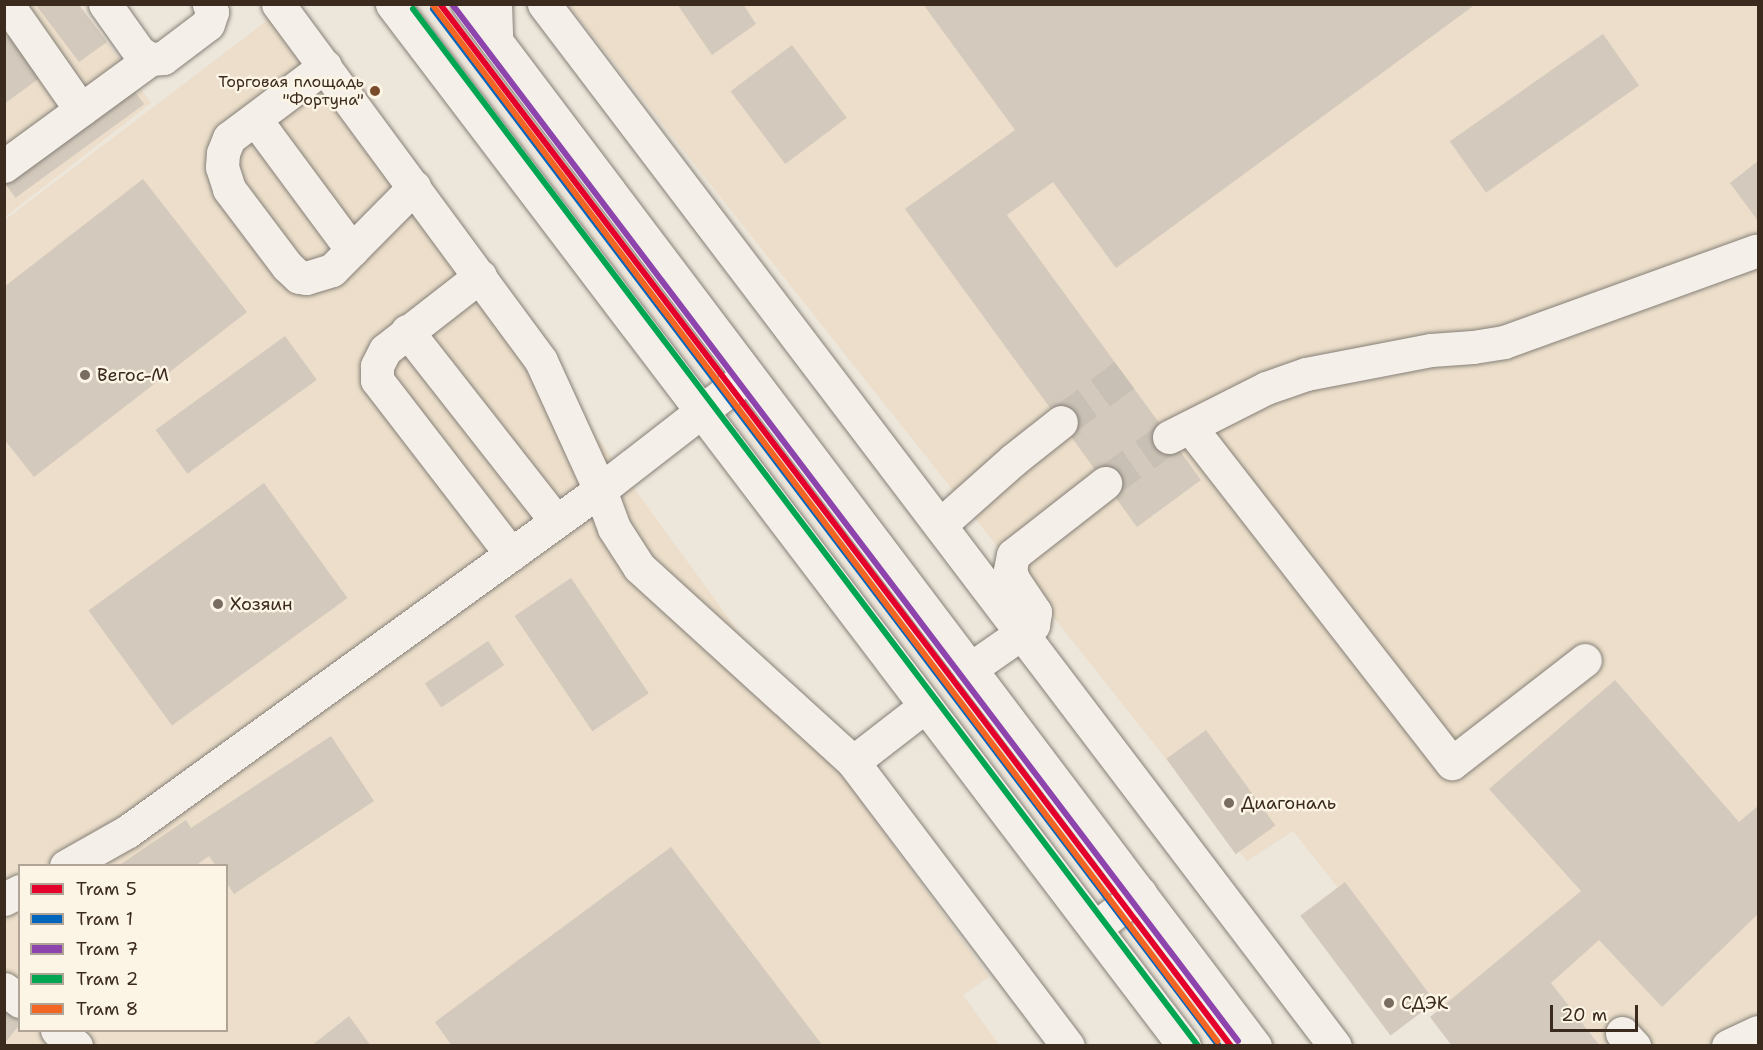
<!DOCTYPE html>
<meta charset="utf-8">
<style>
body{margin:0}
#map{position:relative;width:1763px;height:1050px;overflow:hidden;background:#ede6db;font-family:"Shantell Sans",sans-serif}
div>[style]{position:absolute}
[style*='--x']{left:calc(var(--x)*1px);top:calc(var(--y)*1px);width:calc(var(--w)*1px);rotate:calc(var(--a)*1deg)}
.built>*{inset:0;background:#ecdeca}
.building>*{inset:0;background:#d3c9bc;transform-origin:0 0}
.minor-tunnel>*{height:33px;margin-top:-16.5px;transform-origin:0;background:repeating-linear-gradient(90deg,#c9c0b5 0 33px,transparent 0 49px)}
.roads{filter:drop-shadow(0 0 2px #868078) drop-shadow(0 0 2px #868078)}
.minor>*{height:33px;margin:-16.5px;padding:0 16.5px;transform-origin:16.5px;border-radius:16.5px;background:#f4f0e9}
.major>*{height:33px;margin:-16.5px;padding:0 16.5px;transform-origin:16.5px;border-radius:16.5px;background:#f4f0e9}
.tram-1>*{height:6px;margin:-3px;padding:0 3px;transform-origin:3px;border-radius:3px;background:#e4002b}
.tram-2>*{height:6px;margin:-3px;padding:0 3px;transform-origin:3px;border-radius:3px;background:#0065bd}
.tram-3>*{height:6px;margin:-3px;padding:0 3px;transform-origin:3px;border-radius:3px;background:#8e44ad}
.tram-4>*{height:6px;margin:-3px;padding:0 3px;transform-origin:3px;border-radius:3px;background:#00a651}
.tram-5>*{height:6px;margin:-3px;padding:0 3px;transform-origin:3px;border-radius:3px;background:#f26522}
.dots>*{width:16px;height:16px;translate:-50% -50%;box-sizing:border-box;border:3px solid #fcf5e5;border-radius:50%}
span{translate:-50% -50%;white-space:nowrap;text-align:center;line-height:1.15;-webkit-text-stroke:5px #fcf5e5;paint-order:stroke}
.bus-label{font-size:16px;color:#3b2a1e}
.right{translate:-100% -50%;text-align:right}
.poi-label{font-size:18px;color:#3b2a1e}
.left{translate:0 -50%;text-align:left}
.frame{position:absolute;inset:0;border:6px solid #3b2a1e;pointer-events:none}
.legend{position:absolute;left:18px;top:864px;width:210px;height:168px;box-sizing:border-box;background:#fcf5e5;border:2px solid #afa495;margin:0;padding:8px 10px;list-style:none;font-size:18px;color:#3b2a1e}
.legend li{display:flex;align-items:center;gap:12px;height:30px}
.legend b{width:30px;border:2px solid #afa495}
.scale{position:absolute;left:1550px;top:1005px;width:88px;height:27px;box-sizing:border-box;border:3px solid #3b2a1e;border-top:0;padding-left:8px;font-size:18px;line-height:21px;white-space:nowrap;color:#3b2a1e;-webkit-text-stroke:4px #fcf5e5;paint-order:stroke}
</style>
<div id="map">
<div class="built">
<div style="clip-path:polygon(5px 5px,80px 5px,151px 103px,5px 217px)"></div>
<div style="clip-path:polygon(568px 5px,1758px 5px,1758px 1045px,1463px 1045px,1293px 831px,1247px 861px)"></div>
<div style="clip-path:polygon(evenodd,273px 16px,480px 276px,989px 977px,963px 995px,999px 1045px,5px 1046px,5px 220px,273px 16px,20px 866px,226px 866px,226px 1030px,20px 1030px,20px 866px)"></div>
</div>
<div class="building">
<div style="clip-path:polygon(677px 4px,743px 4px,756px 24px,712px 55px)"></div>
<div style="clip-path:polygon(923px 4px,1476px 4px,1116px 268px,1053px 182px,1007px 215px,1201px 480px,1137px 527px,905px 209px,1015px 130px)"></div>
<div style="clip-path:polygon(36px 5px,79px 5px,107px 42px,79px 62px)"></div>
<div style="left:1603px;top:34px;width:63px;height:187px;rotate:55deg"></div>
<div style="clip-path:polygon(9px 35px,41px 77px,4px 104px,4px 38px)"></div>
<div style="left:792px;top:45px;width:91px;height:77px;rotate:53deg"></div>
<div style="left:133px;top:89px;width:19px;height:159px;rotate:54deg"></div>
<div style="clip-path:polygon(1758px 161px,1758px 221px,1730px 183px)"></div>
<div style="clip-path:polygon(143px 179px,247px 312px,34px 477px,4px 439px,4px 287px)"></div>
<div style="left:285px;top:336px;width:54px;height:160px;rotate:54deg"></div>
<div style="left:264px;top:483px;width:142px;height:217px;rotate:54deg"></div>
<div style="left:571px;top:578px;width:139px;height:68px;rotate:56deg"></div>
<div style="left:488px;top:641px;width:29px;height:76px;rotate:56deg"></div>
<div style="clip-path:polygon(1615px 680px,1739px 822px,1758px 806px,1758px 914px,1662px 1007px,1599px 940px,1551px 983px,1600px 1046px,1452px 1046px,1430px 1017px,1581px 891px,1489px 789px)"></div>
<div style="left:1206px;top:730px;width:118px;height:49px;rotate:54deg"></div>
<div style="clip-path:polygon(331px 736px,374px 801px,234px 894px,226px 882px,226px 866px,216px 866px,209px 856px,195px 866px,118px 866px,186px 820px,191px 828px)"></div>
<div style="clip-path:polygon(671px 847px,823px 1046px,452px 1046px,435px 1022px)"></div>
<div style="left:1345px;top:882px;width:150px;height:56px;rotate:53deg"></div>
<div style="clip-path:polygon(4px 1004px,20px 1015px,20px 1024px,4px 1044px)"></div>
<div style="clip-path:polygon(349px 1016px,371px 1046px,311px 1046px)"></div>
</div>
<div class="minor-tunnel">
<div style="--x:1061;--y:422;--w:79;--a:-36.7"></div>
<div style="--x:1105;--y:483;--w:79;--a:-35.7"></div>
</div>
<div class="roads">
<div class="minor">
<div style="--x:7;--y:4;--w:129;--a:55.1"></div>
<div style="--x:105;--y:4;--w:59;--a:54.7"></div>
<div style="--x:139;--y:52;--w:13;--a:32"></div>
<div style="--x:150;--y:59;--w:13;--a:-4"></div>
<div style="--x:163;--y:58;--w:56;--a:-37.1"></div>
<div style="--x:208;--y:24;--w:13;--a:-72"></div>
<div style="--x:212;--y:12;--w:9;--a:-111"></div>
<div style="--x:278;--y:4;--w:443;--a:53.6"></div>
<div style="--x:541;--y:361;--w:142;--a:65.4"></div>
<div style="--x:600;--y:490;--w:40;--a:69.8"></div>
<div style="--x:614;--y:528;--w:46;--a:57.3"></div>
<div style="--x:639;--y:567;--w:290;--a:42.3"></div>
<div style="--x:853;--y:762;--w:90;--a:-37.8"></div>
<div style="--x:495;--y:4;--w:38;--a:88"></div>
<div style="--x:544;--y:4;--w:1308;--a:52.8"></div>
<div style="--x:325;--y:66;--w:120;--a:143.1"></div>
<div style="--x:229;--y:138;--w:16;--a:112"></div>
<div style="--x:223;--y:153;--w:14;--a:94"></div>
<div style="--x:222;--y:167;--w:23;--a:72"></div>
<div style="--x:229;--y:189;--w:96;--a:53"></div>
<div style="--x:287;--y:266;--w:16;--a:43"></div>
<div style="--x:299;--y:277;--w:7;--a:8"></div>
<div style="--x:306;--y:278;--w:27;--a:-17"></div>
<div style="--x:332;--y:270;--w:117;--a:-45.3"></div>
<div style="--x:255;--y:119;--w:163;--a:53.5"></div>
<div style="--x:4;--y:166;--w:181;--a:-36.2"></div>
<div style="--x:480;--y:276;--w:120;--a:142.1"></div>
<div style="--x:385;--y:350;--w:18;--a:117"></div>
<div style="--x:377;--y:366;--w:14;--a:90"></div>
<div style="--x:377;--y:380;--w:220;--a:52.4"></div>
<div style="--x:407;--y:331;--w:241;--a:51.9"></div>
<div style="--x:1190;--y:427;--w:426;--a:52.1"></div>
<div style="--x:1452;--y:763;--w:168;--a:-37.8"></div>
<div style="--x:1169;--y:437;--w:109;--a:-26.8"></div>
<div style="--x:1266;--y:388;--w:42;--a:-19.3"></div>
<div style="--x:1306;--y:374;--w:127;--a:-10.9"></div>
<div style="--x:1431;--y:350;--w:42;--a:-4.1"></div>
<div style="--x:1473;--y:347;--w:31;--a:-9"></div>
<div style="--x:1504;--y:342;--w:268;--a:-19.9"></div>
<div style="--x:940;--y:525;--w:98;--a:-41.7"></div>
<div style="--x:1013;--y:460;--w:61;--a:-38.4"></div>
<div style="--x:970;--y:669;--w:77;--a:-34.9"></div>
<div style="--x:1033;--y:625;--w:13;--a:-81"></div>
<div style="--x:1035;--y:612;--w:40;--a:-124"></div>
<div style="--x:1013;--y:579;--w:9;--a:-108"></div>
<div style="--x:1010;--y:570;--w:15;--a:-79"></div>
<div style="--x:1013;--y:555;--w:117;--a:-38"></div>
<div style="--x:853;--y:762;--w:356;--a:52.9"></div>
<div style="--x:66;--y:866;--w:71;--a:-29.4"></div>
<div style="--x:128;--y:831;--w:582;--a:-35.85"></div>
<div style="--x:600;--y:490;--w:187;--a:-37.8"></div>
<div style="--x:4;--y:899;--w:18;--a:-27"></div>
<div style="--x:1095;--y:928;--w:57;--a:-37.9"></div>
<div style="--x:4;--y:989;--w:20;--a:37"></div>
<div style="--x:57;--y:1030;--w:25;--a:40"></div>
<div style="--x:1622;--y:1033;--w:18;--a:47"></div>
<div style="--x:1728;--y:1046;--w:33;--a:-25"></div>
</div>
<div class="major">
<div style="--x:392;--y:4;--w:1309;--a:52.76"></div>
<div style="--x:468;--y:4;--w:1306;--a:52.94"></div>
</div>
</div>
<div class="tram-1">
<div style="--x:440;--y:4;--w:1308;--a:52.8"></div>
</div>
<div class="tram-2">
<div style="--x:433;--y:9;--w:1301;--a:52.84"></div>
</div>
<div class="tram-3">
<div style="--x:452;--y:4;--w:1301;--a:52.84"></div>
</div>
<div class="tram-4">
<div style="--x:413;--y:9;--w:1301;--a:52.87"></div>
</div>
<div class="tram-5">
<div style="--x:432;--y:4;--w:1301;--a:52.87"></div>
</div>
<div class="dots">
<div style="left:375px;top:91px;background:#7a4b2a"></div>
<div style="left:85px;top:375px;background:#796c60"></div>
<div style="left:218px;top:604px;background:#796c60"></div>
<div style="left:1229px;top:803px;background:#796c60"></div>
<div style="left:1389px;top:1003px;background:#796c60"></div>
</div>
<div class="bus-label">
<span class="right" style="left:364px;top:91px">Торговая площадь<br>"Фортуна"</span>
</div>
<div class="poi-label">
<span class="left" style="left:97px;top:375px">Вегос-М</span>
<span class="left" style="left:230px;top:604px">Хозяин</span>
<span class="left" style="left:1241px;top:803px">Диагональ</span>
<span class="left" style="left:1401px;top:1003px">СДЭК</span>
</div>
<div class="frame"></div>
<ul class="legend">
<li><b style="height:8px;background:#e4002b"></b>Tram 5</li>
<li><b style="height:8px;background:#0065bd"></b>Tram 1</li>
<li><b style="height:8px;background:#8e44ad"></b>Tram 7</li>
<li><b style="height:8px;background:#00a651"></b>Tram 2</li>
<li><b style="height:8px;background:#f26522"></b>Tram 8</li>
</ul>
<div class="scale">20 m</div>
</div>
